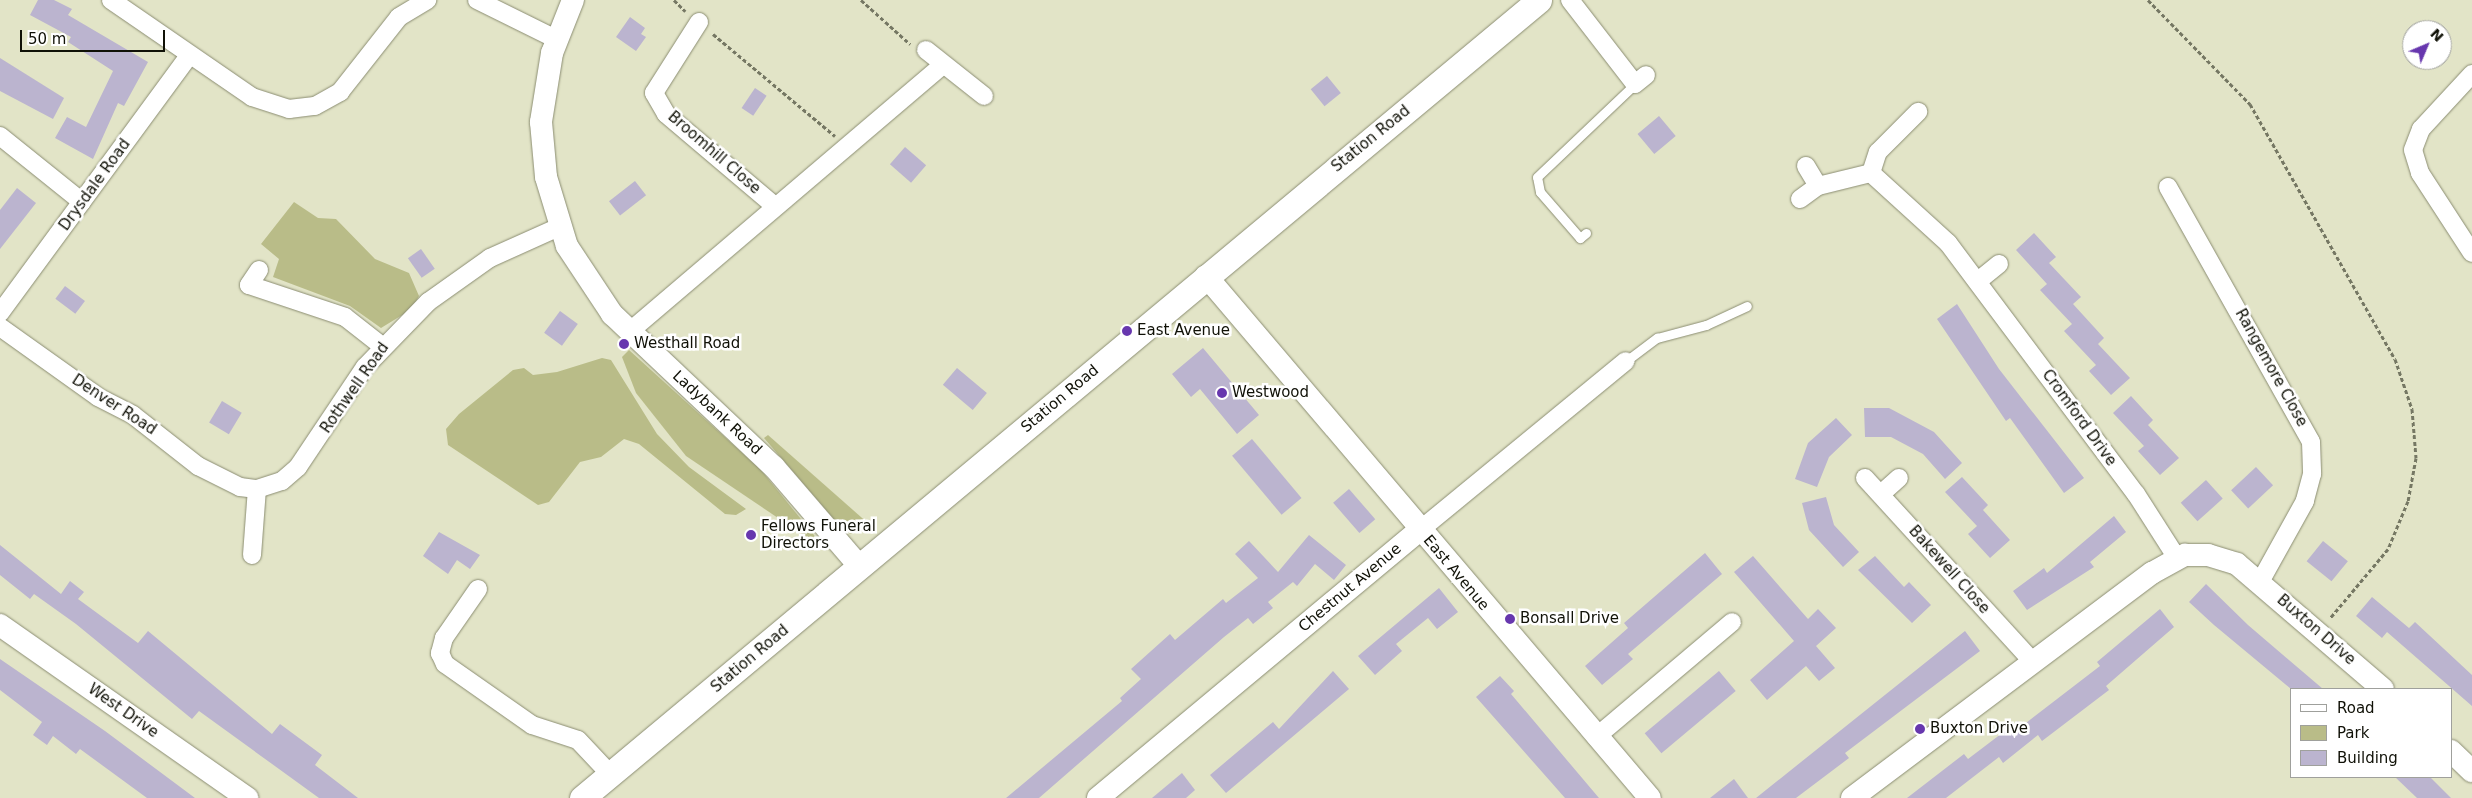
<!DOCTYPE html>
<style>
body{margin:0}
#map{position:relative;width:2472px;height:798px;overflow:hidden;background:#e2e4c7;font-family:"DejaVu Sans",sans-serif}
div>[style]{position:absolute}
[style*='--x']{left:calc(var(--x)*1px);top:calc(var(--y)*1px);width:calc(var(--w)*1px);rotate:calc(var(--a)*1deg)}
.green>*{inset:0;background:#b9bc88}
.building>*{inset:0;background:#bbb4cf;transform-origin:0 0}
.path>*{height:3px;margin-top:-1.5px;transform-origin:0;background:repeating-linear-gradient(90deg,#757763 0 4px,transparent 0 6.5px)}
.roads{filter:drop-shadow(0 0 1px #8b8d72) drop-shadow(0 0 1px #8b8d72)}
.service>*{height:9px;margin:-4.5px;padding:0 4.5px;transform-origin:4.5px;border-radius:4.5px;background:#fff}
.minor>*{height:18px;margin:-9px;padding:0 9px;transform-origin:9px;border-radius:9px;background:#fff}
.tertiary>*{height:22px;margin:-11px;padding:0 11px;transform-origin:11px;border-radius:11px;background:#fff}
.secondary>*{height:25px;margin:-12.5px;padding:0 12.5px;transform-origin:12.5px;border-radius:12.5px;background:#fff}
.dots>*{width:14px;height:14px;translate:-50% -50%;box-sizing:border-box;border:2px solid #fff;border-radius:50%}
span{translate:-50% -50%;white-space:nowrap;text-align:center;line-height:1.15;-webkit-text-stroke:5px #fff;paint-order:stroke}
.street-label{font-size:15px;color:#101107}
.poi-label{font-size:15px;color:#101107}
.left{translate:0 -50%;text-align:left}
.legend{position:absolute;left:2290px;top:688px;width:162px;height:90px;box-sizing:border-box;background:#fff;border:1px solid #9fa09c;margin:0;padding:6px 9px;list-style:none;font-size:15px;color:#101107}
.legend li{display:flex;align-items:center;gap:10px;height:25px}
.legend b{width:25px;border:1px solid #9fa09c}
.north{position:absolute;left:2402px;top:20px;width:50px;height:50px;box-sizing:border-box;background:#fff;border:1px solid #9fa09c;border-radius:50%;rotate:45deg;font-size:14px;font-weight:700;line-height:20px;text-align:center;color:#101107}
.north::after{content:'';display:block;margin:auto;width:18px;height:22px;background:#6737ae;clip-path:polygon(50% 0,100% 100%,50% 72%,0 100%)}
.scale{position:absolute;left:20px;top:30px;width:145px;height:22px;box-sizing:border-box;border:2px solid #101107;border-top:0;padding-left:6px;font-size:15px;line-height:18px;white-space:nowrap;color:#101107;-webkit-text-stroke:4px #fff;paint-order:stroke}
</style>
<div id="map">
<div class="green">
<div style="clip-path:polygon(294px 202px,318px 218px,336px 219px,375px 259px,409px 273px,419px 296px,412px 309px,381px 328px,350px 306px,273px 277px,279px 259px,261px 244px)"></div>
<div style="clip-path:polygon(629px 350px,761px 470px,827px 551px,686px 456px,636px 393px,622px 357px)"></div>
<div style="clip-path:polygon(602px 358px,611px 360px,657px 434px,689px 467px,746px 509px,736px 515px,725px 514px,639px 444px,624px 439px,601px 457px,580px 462px,549px 502px,538px 505px,448px 445px,446px 429px,459px 414px,513px 370px,524px 368px,533px 375px,557px 372px)"></div>
<div style="clip-path:polygon(768px 435px,870px 525px,851px 534px,844px 531px,764px 438px)"></div>
</div>
<div class="building">
<div style="clip-path:polygon(38px 0,54px 0,72px 9px,68px 15px,148px 62px,124px 106px,118px 103px,93px 159px,55px 138px,67px 117px,86px 127px,113px 71px,68px 42px,71px 37px,30px 15px)"></div>
<div style="clip-path:polygon(630px 17px,645px 28px,641px 34px,646px 37px,636px 51px,616px 37px)"></div>
<div style="clip-path:polygon(0 58px,64px 98px,53px 119px,0 91px)"></div>
<div style="left:1327px;top:76px;width:22px;height:21px;rotate:51deg"></div>
<div style="left:755px;top:88px;width:14px;height:24px;rotate:34deg"></div>
<div style="left:1659px;top:116px;width:26px;height:28px;rotate:50deg"></div>
<div style="left:905px;top:147px;width:28px;height:23px;rotate:41deg"></div>
<div style="left:635px;top:181px;width:18px;height:33px;rotate:52deg"></div>
<div style="clip-path:polygon(17px 188px,36px 203px,0 249px,0 210px)"></div>
<div style="clip-path:polygon(2034px 233px,2056px 257px,2049px 263px,2081px 297px,2073px 304px,2104px 338px,2098px 344px,2130px 378px,2111px 395px,2089px 371px,2096px 365px,2064px 331px,2072px 324px,2040px 290px,2047px 284px,2016px 250px)"></div>
<div style="left:421px;top:249px;width:24px;height:16px;rotate:55deg"></div>
<div style="left:65px;top:286px;width:25px;height:16px;rotate:37deg"></div>
<div style="clip-path:polygon(1957px 304px,1999px 369px,2084px 478px,2064px 493px,2010px 418px,2006px 421px,1937px 319px)"></div>
<div style="left:560px;top:311px;width:22px;height:27px;rotate:36deg"></div>
<div style="clip-path:polygon(1203px 348px,1259px 415px,1237px 434px,1200px 389px,1191px 397px,1172px 374px)"></div>
<div style="left:957px;top:368px;width:39px;height:22px;rotate:40deg"></div>
<div style="clip-path:polygon(2131px 396px,2153px 420px,2148px 425px,2179px 458px,2160px 475px,2138px 451px,2144px 446px,2113px 413px)"></div>
<div style="left:222px;top:401px;width:23px;height:25px;rotate:31deg"></div>
<div style="clip-path:polygon(1864px 408px,1889px 408px,1934px 432px,1962px 463px,1945px 479px,1923px 454px,1891px 437px,1865px 437px)"></div>
<div style="clip-path:polygon(1836px 418px,1852px 435px,1829px 457px,1817px 487px,1795px 479px,1808px 443px)"></div>
<div style="left:1252px;top:439px;width:77px;height:26px;rotate:50deg"></div>
<div style="left:2256px;top:467px;width:25px;height:34px;rotate:47deg"></div>
<div style="clip-path:polygon(1962px 477px,1988px 505px,1983px 510px,2010px 540px,1990px 558px,1968px 534px,1977px 526px,1945px 492px)"></div>
<div style="left:2206px;top:480px;width:25px;height:34px;rotate:48deg"></div>
<div style="left:1349px;top:489px;width:40px;height:21px;rotate:49deg"></div>
<div style="clip-path:polygon(1826px 497px,1834px 525px,1859px 552px,1843px 567px,1809px 530px,1802px 503px)"></div>
<div style="clip-path:polygon(2114px 516px,2126px 532px,2090px 562px,2094px 567px,2027px 610px,2013px 591px,2044px 568px,2047px 573px)"></div>
<div style="clip-path:polygon(439px 532px,480px 555px,470px 569px,457px 560px,448px 574px,423px 556px)"></div>
<div style="clip-path:polygon(1309px 535px,1346px 565px,1334px 580px,1315px 564px,1297px 586px,1293px 582px,1268px 602px,1273px 608px,1253px 624px,1248px 618px,1224px 637px,1039px 798px,1006px 798px,1122px 701px,1120px 698px,1141px 679px,1131px 669px,1170px 634px,1175px 640px,1223px 599px,1226px 603px,1258px 578px,1235px 554px,1249px 541px,1278px 572px)"></div>
<div style="left:2323px;top:541px;width:32px;height:26px;rotate:39deg"></div>
<div style="clip-path:polygon(0 545px,61px 594px,70px 581px,84px 592px,78px 599px,138px 643px,148px 631px,272px 734px,280px 724px,322px 755px,315px 765px,358px 798px,319px 798px,199px 711px,192px 719px,76px 624px,34px 594px,30px 599px,0 575px)"></div>
<div style="clip-path:polygon(1705px 553px,1722px 574px,1628px 654px,1633px 659px,1602px 685px,1585px 666px,1628px 628px,1624px 623px)"></div>
<div style="clip-path:polygon(1753px 556px,1808px 619px,1818px 609px,1836px 628px,1816px 646px,1835px 668px,1819px 681px,1806px 666px,1767px 700px,1750px 680px,1794px 641px,1734px 572px)"></div>
<div style="clip-path:polygon(1875px 556px,1904px 587px,1909px 582px,1931px 605px,1912px 623px,1858px 570px)"></div>
<div style="clip-path:polygon(2206px 584px,2248px 625px,2323px 689px,2291px 689px,2214px 625px,2189px 602px)"></div>
<div style="clip-path:polygon(1439px 588px,1458px 612px,1437px 629px,1428px 618px,1396px 644px,1402px 651px,1375px 675px,1358px 656px)"></div>
<div style="clip-path:polygon(2372px 597px,2409px 628px,2415px 622px,2472px 675px,2472px 706px,2387px 632px,2382px 638px,2356px 616px)"></div>
<div style="clip-path:polygon(2160px 609px,2174px 627px,2106px 686px,2109px 690px,2042px 741px,2038px 735px,2003px 763px,1999px 757px,1946px 798px,1907px 798px,1964px 754px,1968px 759px,2018px 721px,2022px 726px,2100px 666px,2097px 662px)"></div>
<div style="clip-path:polygon(1965px 631px,1980px 651px,1845px 753px,1849px 758px,1796px 798px,1756px 798px)"></div>
<div style="clip-path:polygon(0 659px,105px 731px,195px 798px,147px 798px,80px 749px,76px 754px,53px 736px,47px 745px,33px 735px,42px 722px,0 690px)"></div>
<div style="clip-path:polygon(1333px 671px,1349px 689px,1226px 793px,1210px 775px,1273px 722px,1279px 729px)"></div>
<div style="left:1719px;top:671px;width:26px;height:97px;rotate:50deg"></div>
<div style="clip-path:polygon(1500px 676px,1514px 691px,1511px 694px,1599px 798px,1565px 798px,1476px 697px)"></div>
<div style="clip-path:polygon(1182px 773px,1195px 790px,1186px 798px,1152px 798px)"></div>
<div style="clip-path:polygon(2395px 777px,2430px 777px,2451px 798px,2417px 798px)"></div>
<div style="clip-path:polygon(1734px 779px,1748px 798px,1710px 798px)"></div>
</div>
<div class="path">
<div style="--x:674;--y:0;--w:16;--a:45"></div>
<div style="--x:861;--y:0;--w:66;--a:41.9"></div>
<div style="--x:2148;--y:0;--w:146;--a:45.6"></div>
<div style="--x:2250;--y:104;--w:293;--a:60.4"></div>
<div style="--x:2395;--y:359;--w:53;--a:71.2"></div>
<div style="--x:2412;--y:409;--w:49;--a:85.3"></div>
<div style="--x:2416;--y:458;--w:44;--a:100.5"></div>
<div style="--x:2408;--y:501;--w:52;--a:112.6"></div>
<div style="--x:2388;--y:549;--w:90;--a:130"></div>
<div style="--x:713;--y:34;--w:159;--a:39.9"></div>
</div>
<div class="roads">
<div class="service">
<div style="--x:1586;--y:233;--w:8;--a:140"></div>
<div style="--x:1580;--y:238;--w:61;--a:-131"></div>
<div style="--x:1540;--y:192;--w:15;--a:-101"></div>
<div style="--x:1537;--y:177;--w:135;--a:-43.5"></div>
<div style="--x:1626;--y:361;--w:39;--a:-37"></div>
<div style="--x:1657;--y:338;--w:51;--a:-14.9"></div>
<div style="--x:1706;--y:325;--w:45;--a:-24.9"></div>
</div>
<div class="minor">
<div style="--x:111;--y:0;--w:171;--a:34.5"></div>
<div style="--x:252;--y:97;--w:39;--a:18"></div>
<div style="--x:289;--y:109;--w:26;--a:-7"></div>
<div style="--x:315;--y:106;--w:29;--a:-29"></div>
<div style="--x:340;--y:92;--w:95;--a:-51.8"></div>
<div style="--x:399;--y:17;--w:33;--a:-31"></div>
<div style="--x:477;--y:0;--w:88;--a:26.3"></div>
<div style="--x:1570;--y:0;--w:106;--a:52.3"></div>
<div style="--x:1635;--y:84;--w:14;--a:-39"></div>
<div style="--x:699;--y:22;--w:84;--a:122.4"></div>
<div style="--x:654;--y:93;--w:24;--a:60"></div>
<div style="--x:666;--y:114;--w:143;--a:40.2"></div>
<div style="--x:926;--y:50;--w:74;--a:38.4"></div>
<div style="--x:2472;--y:74;--w:75;--a:132.8"></div>
<div style="--x:2421;--y:129;--w:22;--a:111"></div>
<div style="--x:2413;--y:150;--w:24;--a:73"></div>
<div style="--x:2420;--y:173;--w:95;--a:57"></div>
<div style="--x:0;--y:136;--w:105;--a:38.8"></div>
<div style="--x:1806;--y:166;--w:23;--a:59"></div>
<div style="--x:1871;--y:173;--w:104;--a:42.3"></div>
<div style="--x:1948;--y:243;--w:314;--a:53.2"></div>
<div style="--x:2136;--y:494;--w:76;--a:57.4"></div>
<div style="--x:2168;--y:187;--w:292;--a:60.7"></div>
<div style="--x:2311;--y:442;--w:32;--a:88"></div>
<div style="--x:2312;--y:474;--w:28;--a:105"></div>
<div style="--x:2305;--y:501;--w:93;--a:119.1"></div>
<div style="--x:1800;--y:199;--w:22;--a:-36"></div>
<div style="--x:1818;--y:186;--w:55;--a:-13.8"></div>
<div style="--x:1871;--y:173;--w:22;--a:-72"></div>
<div style="--x:1878;--y:152;--w:57;--a:-45"></div>
<div style="--x:259;--y:270;--w:18;--a:124"></div>
<div style="--x:249;--y:285;--w:101;--a:18.4"></div>
<div style="--x:345;--y:317;--w:47;--a:38.1"></div>
<div style="--x:1978;--y:281;--w:27;--a:-39"></div>
<div style="--x:0;--y:313;--w:319;--a:-53.7"></div>
<div style="--x:0;--y:327;--w:120;--a:35.5"></div>
<div style="--x:98;--y:397;--w:39;--a:27"></div>
<div style="--x:133;--y:415;--w:83;--a:38.1"></div>
<div style="--x:198;--y:466;--w:47;--a:26.6"></div>
<div style="--x:240;--y:487;--w:17;--a:7"></div>
<div style="--x:257;--y:489;--w:26;--a:-18"></div>
<div style="--x:282;--y:481;--w:21;--a:-41"></div>
<div style="--x:298;--y:467;--w:120;--a:-56.2"></div>
<div style="--x:365;--y:367;--w:91;--a:-45.9"></div>
<div style="--x:428;--y:302;--w:76;--a:-35.4"></div>
<div style="--x:490;--y:258;--w:76;--a:-24.2"></div>
<div style="--x:629;--y:332;--w:412;--a:-40.4"></div>
<div style="--x:1865;--y:478;--w:249;--a:47.6"></div>
<div style="--x:1881;--y:494;--w:24;--a:-42"></div>
<div style="--x:1420;--y:530;--w:266;--a:-39.4"></div>
<div style="--x:252;--y:555;--w:66;--a:-85.7"></div>
<div style="--x:478;--y:589;--w:60;--a:124.8"></div>
<div style="--x:444;--y:638;--w:16;--a:105"></div>
<div style="--x:440;--y:653;--w:12;--a:66"></div>
<div style="--x:445;--y:664;--w:106;--a:35"></div>
<div style="--x:532;--y:725;--w:48;--a:18.1"></div>
<div style="--x:578;--y:740;--w:47;--a:46.7"></div>
<div style="--x:1596;--y:737;--w:178;--a:-40.2"></div>
</div>
<div class="tertiary">
<div style="--x:573;--y:0;--w:57;--a:111.6"></div>
<div style="--x:552;--y:53;--w:70;--a:99.1"></div>
<div style="--x:541;--y:122;--w:55;--a:84.8"></div>
<div style="--x:546;--y:177;--w:72;--a:73.1"></div>
<div style="--x:567;--y:246;--w:82;--a:56.5"></div>
<div style="--x:612;--y:314;--w:223;--a:43.4"></div>
<div style="--x:774;--y:467;--w:132;--a:49.3"></div>
<div style="--x:1206;--y:276;--w:685;--a:49.62"></div>
<div style="--x:0;--y:625;--w:302;--a:35"></div>
<div style="--x:2451;--y:751;--w:29;--a:44"></div>
<div style="--x:1098;--y:798;--w:419;--a:-39.8"></div>
<div style="--x:1852;--y:798;--w:375;--a:-36.9"></div>
<div style="--x:2152;--y:573;--w:38;--a:-29"></div>
<div style="--x:2185;--y:555;--w:23;--a:0"></div>
<div style="--x:2208;--y:555;--w:30;--a:17"></div>
<div style="--x:2237;--y:564;--w:192;--a:40.6"></div>
</div>
<div class="secondary">
<div style="--x:582;--y:798;--w:1246;--a:-39.82"></div>
</div>
</div>
<div class="dots">
<div style="left:1127px;top:331px;background:#6737ae"></div>
<div style="left:624px;top:344px;background:#6737ae"></div>
<div style="left:1222px;top:393px;background:#6737ae"></div>
<div style="left:751px;top:535px;background:#6737ae"></div>
<div style="left:1510px;top:619px;background:#6737ae"></div>
<div style="left:1920px;top:729px;background:#6737ae"></div>
</div>
<div class="street-label">
<span style="left:1371px;top:139px;rotate:-39deg">Station Road</span>
<span style="left:714px;top:153px;rotate:41deg">Broomhill Close</span>
<span style="left:95px;top:185px;rotate:-54deg">Drysdale Road</span>
<span style="left:2271px;top:368px;rotate:61deg">Rangemore Close</span>
<span style="left:355px;top:388px;rotate:-55deg">Rothwell Road</span>
<span style="left:1060px;top:399px;rotate:-40deg">Station Road</span>
<span style="left:114px;top:405px;rotate:33deg">Denver Road</span>
<span style="left:717px;top:413px;rotate:43deg">Ladybank Road</span>
<span style="left:2079px;top:418px;rotate:54deg">Cromford Drive</span>
<span style="left:1949px;top:570px;rotate:48deg">Bakewell Close</span>
<span style="left:1456px;top:573px;rotate:50deg">East Avenue</span>
<span style="left:1350px;top:588px;rotate:-40deg">Chestnut Avenue</span>
<span style="left:2316px;top:630px;rotate:41deg">Buxton Drive</span>
<span style="left:750px;top:659px;rotate:-40deg">Station Road</span>
<span style="left:123px;top:711px;rotate:35deg">West Drive</span>
</div>
<div class="poi-label">
<span class="left" style="left:1137px;top:331px">East Avenue</span>
<span class="left" style="left:634px;top:344px">Westhall Road</span>
<span class="left" style="left:1232px;top:393px">Westwood</span>
<span class="left" style="left:761px;top:535px">Fellows Funeral<br>Directors</span>
<span class="left" style="left:1520px;top:619px">Bonsall Drive</span>
<span class="left" style="left:1930px;top:729px">Buxton Drive</span>
</div>
<ul class="legend">
<li><b style="height:6px;background:#fff"></b>Road</li>
<li><b style="height:14px;background:#b9bc88"></b>Park</li>
<li><b style="height:14px;background:#bbb4cf"></b>Building</li>
</ul>
<div class="north">N</div>
<div class="scale">50 m</div>
</div>
